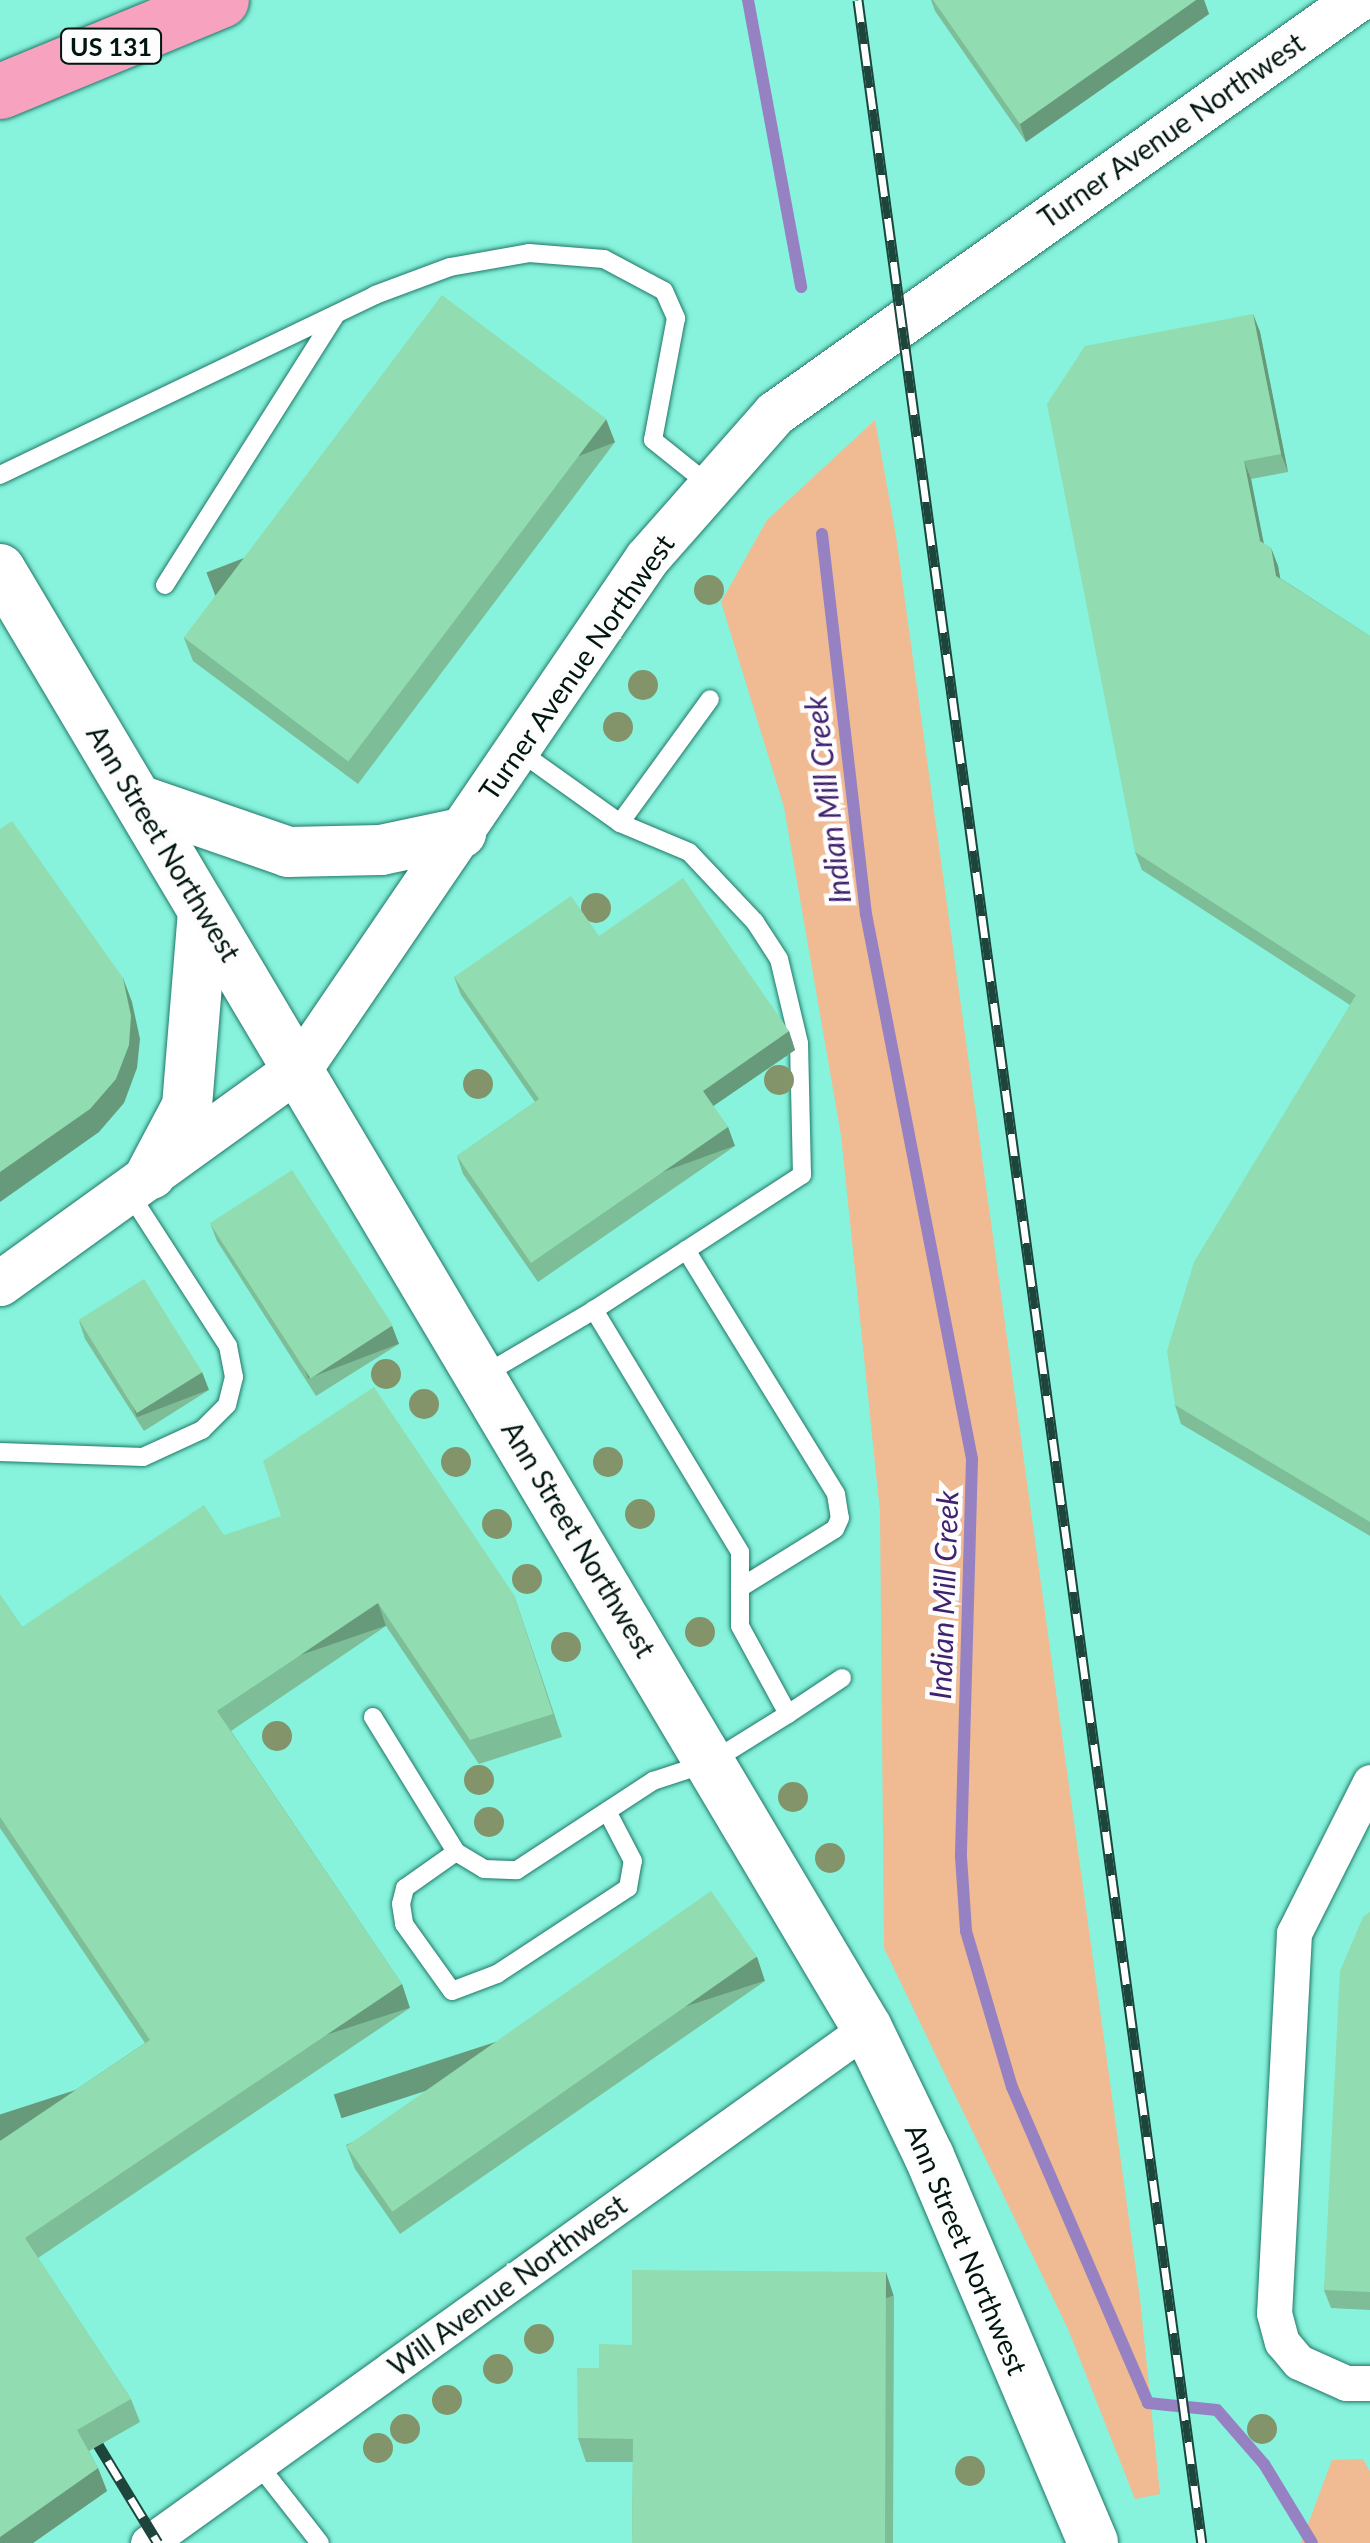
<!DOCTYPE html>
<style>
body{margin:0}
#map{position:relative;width:1370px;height:2543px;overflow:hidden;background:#87f3dc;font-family:Lato,sans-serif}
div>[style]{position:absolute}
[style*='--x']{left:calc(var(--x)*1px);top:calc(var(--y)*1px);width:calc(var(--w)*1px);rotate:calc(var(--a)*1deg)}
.green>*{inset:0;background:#f0ba92}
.stream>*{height:12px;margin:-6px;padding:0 6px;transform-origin:6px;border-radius:6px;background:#9682c3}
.roads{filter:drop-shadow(0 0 2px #1f7868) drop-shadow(0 0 2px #1f7868)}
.service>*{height:18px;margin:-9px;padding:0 9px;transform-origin:9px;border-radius:9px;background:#fff}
.minor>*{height:35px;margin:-17.5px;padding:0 17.5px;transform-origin:17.5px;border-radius:17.5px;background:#fff}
.tertiary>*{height:45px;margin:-22.5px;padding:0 22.5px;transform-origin:22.5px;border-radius:22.5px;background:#fff}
.secondary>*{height:50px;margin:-25px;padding:0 25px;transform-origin:25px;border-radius:25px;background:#fff}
.motorway>*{height:55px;margin:-27.5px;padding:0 27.5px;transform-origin:27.5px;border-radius:27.5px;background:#f7a3c0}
.rail>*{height:11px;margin-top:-5.5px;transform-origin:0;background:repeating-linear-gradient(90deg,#fdfdfd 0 22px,#1e453c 0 44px);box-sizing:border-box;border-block:2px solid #1e453c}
.trees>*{width:30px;height:30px;margin:-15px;border-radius:50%;background:#83946b}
.wall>*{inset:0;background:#7dbd97}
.shaded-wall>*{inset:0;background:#669a7b;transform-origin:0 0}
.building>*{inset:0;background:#91dcb0;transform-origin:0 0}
span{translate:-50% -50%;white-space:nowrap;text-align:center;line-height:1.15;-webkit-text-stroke:9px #fdfdfd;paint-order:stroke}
.shield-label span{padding:2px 8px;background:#fdfdfd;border:2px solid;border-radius:8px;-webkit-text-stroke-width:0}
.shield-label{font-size:25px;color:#011611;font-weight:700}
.street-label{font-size:28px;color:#011611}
.water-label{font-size:30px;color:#412270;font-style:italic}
</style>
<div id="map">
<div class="green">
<div style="clip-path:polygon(875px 420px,896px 536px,1140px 2299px,1160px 2494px,1135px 2499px,1068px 2329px,884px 1948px,880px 1512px,841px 1135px,784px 807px,721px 602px,767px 520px)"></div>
<div style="clip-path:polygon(1363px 2459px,1370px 2472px,1370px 2543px,1301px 2543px,1332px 2460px)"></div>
</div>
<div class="stream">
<div style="--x:748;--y:0;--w:292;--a:79.5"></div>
<div style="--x:822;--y:534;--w:383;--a:83.4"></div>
<div style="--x:866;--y:914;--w:555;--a:78.99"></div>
<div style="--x:972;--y:1459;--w:398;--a:91.6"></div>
<div style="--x:961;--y:1857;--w:74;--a:86.1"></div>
<div style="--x:966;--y:1931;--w:163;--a:73.6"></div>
<div style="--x:1012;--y:2087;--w:344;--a:66.7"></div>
<div style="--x:1148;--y:2403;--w:69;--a:5.8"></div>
<div style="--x:1217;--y:2410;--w:72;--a:49"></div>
<div style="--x:1264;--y:2464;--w:92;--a:58.7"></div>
</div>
<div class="roads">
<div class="service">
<div style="--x:0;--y:475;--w:416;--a:-25.6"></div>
<div style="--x:375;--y:295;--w:80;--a:-20.5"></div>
<div style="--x:450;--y:267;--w:80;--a:-10"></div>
<div style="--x:529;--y:253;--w:75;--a:4.6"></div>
<div style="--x:604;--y:259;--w:68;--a:28.1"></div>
<div style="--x:664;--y:291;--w:30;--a:66"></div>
<div style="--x:676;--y:318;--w:124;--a:100.7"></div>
<div style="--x:653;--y:440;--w:70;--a:38.7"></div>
<div style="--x:165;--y:585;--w:320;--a:-57.7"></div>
<div style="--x:620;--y:823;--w:153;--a:-54"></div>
<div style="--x:686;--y:1250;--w:286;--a:58.4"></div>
<div style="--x:836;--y:1494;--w:24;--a:81"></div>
<div style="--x:840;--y:1518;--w:12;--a:114"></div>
<div style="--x:835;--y:1529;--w:112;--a:148.2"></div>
<div style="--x:482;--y:1376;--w:130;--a:-30.5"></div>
<div style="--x:0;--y:1452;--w:143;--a:2"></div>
<div style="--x:143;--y:1457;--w:65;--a:-24.6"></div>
<div style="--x:202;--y:1430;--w:35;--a:-45"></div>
<div style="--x:227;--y:1405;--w:29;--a:-76"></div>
<div style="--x:234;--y:1377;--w:32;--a:-101"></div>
<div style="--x:228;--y:1346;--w:184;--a:-122.8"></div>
<div style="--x:788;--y:1714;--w:65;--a:-33.7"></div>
<div style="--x:373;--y:1717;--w:158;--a:58.4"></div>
<div style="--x:456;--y:1852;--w:33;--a:31"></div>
<div style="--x:484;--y:1869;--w:33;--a:2"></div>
<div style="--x:517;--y:1870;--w:163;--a:-33.2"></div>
<div style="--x:653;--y:1781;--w:61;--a:-18.1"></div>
<div style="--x:711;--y:1762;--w:91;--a:-31.9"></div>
<div style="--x:788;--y:1714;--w:100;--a:-118.6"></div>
<div style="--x:740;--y:1626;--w:74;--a:-90"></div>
<div style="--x:740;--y:1552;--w:283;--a:-121.1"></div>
<div style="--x:594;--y:1310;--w:248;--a:-33"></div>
<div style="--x:802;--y:1175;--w:132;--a:-91.3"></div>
<div style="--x:799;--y:1043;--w:86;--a:-103.4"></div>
<div style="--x:779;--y:959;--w:44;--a:-123"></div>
<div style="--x:755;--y:922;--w:96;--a:-133.3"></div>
<div style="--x:689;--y:852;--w:75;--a:-157.2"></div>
<div style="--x:620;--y:823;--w:124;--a:-144.5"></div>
<div style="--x:456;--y:1852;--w:62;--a:144.8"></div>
<div style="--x:405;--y:1888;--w:16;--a:104"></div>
<div style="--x:401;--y:1904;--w:20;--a:81"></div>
<div style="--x:404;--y:1924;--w:82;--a:54.4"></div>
<div style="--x:452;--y:1991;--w:48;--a:-20.7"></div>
<div style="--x:497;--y:1974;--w:157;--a:-33.3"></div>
<div style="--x:628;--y:1888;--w:27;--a:-80"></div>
<div style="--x:633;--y:1861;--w:56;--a:-117.5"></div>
<div style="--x:258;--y:2464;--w:100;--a:51.9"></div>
</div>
<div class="minor">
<div style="--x:1370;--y:1782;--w:169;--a:116.7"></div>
<div style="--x:1294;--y:1933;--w:381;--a:93"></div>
<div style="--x:1274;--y:2313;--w:30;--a:75"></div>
<div style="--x:1282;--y:2342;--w:26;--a:50"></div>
<div style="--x:1299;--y:2362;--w:51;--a:24.1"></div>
<div style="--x:1346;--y:2383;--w:24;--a:0"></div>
<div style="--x:148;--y:2543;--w:884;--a:-35.61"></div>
</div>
<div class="tertiary">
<div style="--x:0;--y:1283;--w:370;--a:-35.8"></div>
<div style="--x:300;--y:1067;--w:616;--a:-55.72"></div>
<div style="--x:647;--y:558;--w:193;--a:-48.6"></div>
<div style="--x:775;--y:413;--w:713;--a:-35.41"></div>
</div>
<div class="secondary">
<div style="--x:0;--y:569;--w:1697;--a:59.28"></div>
<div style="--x:867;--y:2028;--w:142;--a:64.2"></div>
<div style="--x:929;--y:2156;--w:420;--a:67"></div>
<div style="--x:139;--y:800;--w:158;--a:19.2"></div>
<div style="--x:288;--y:852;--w:93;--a:-1.2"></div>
<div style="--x:381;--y:850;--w:82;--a:-12"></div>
<div style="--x:151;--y:1174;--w:77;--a:-62.1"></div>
<div style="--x:187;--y:1106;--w:195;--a:-85.3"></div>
</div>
<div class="motorway">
<div style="--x:0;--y:91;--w:239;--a:-22.4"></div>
</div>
</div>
<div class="rail">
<div style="--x:858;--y:0;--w:2566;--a:82.3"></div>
<div style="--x:85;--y:2423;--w:140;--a:58.7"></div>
</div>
<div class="trees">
<div style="left:709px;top:590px"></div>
<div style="left:643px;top:685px"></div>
<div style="left:618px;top:727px"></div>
<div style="left:596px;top:908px"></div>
<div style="left:779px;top:1080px"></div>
<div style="left:478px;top:1084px"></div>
<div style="left:386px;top:1374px"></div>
<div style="left:424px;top:1404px"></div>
<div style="left:456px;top:1462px"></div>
<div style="left:608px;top:1462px"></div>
<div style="left:640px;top:1514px"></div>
<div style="left:497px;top:1524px"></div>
<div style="left:527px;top:1579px"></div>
<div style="left:700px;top:1632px"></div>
<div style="left:566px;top:1647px"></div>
<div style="left:277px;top:1736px"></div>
<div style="left:479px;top:1780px"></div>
<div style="left:793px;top:1797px"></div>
<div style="left:489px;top:1822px"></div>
<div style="left:830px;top:1858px"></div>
<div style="left:539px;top:2339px"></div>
<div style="left:498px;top:2369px"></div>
<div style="left:447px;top:2400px"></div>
<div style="left:405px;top:2429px"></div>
<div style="left:1262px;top:2429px"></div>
<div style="left:378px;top:2448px"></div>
<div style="left:970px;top:2471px"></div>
</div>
<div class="wall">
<div style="clip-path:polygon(931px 0,1204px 0,1209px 14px,1026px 142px,935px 11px)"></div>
<div style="clip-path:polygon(1253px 314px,1260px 332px,1288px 472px,1251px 479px,1263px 543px,1271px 548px,1278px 566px,1280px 578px,1370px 636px,1370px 1536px,1181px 1424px,1175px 1405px,1350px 1005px,1142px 870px,1135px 852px)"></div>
<div style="clip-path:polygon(606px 419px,615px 442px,358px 784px,193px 661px,184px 638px)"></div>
<div style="clip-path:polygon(599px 936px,789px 1031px,795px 1050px,713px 1106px,728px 1127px,735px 1146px,538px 1282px,463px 1174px,457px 1156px,535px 1102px,461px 995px,454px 977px)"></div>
<div style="clip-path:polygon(210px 1223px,392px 1326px,399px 1344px,316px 1396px,217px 1241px)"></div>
<div style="clip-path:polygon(79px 1321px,202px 1372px,209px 1390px,144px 1431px,85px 1339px)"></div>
<div style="clip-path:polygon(224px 1535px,514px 1595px,562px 1737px,479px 1764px,386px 1626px,231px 1731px,402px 1984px,410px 2008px,38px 2258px,131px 2399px,140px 2422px,89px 2451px,98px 2468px,107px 2491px,33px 2543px,0 2543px,0 2141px,145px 2043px,0 1828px,0 1595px,22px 1627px)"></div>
<div style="clip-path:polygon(1370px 1912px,1370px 2310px,1331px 2308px,1324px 2290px)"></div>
<div style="clip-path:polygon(757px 1957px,765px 1981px,400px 2234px,355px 2169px,346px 2145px)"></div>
<div style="clip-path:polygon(894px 2296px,893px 2543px,632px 2543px,633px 2462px,586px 2462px,578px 2438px,599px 2368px,632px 2345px)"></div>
</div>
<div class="shaded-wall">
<div style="clip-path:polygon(1196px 0,1204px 0,1209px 14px,1026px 142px,1020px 124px)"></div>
<div style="clip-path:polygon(1253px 314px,1260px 332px,1288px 472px,1281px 454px)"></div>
<div style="left:606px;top:419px;width:25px;height:428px;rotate:69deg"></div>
<div style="clip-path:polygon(1244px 461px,1251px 479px,1267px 559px,1260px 541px)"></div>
<div style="clip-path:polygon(1271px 548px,1278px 566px,1283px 594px,1276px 576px)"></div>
<div style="clip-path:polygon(123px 978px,132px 1002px,140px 1039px,137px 1068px,124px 1103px,99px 1132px,0 1202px,0 1172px)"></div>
<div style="clip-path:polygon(789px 1031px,795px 1050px,709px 1109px,703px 1091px)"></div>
<div style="left:728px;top:1127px;width:20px;height:239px;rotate:70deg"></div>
<div style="left:392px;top:1326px;width:19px;height:97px;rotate:69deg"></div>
<div style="left:202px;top:1372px;width:19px;height:77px;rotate:69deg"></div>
<div style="left:378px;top:1603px;width:24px;height:194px;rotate:71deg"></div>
<div style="left:757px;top:1957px;width:25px;height:445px;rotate:72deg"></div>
<div style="left:402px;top:1984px;width:25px;height:455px;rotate:72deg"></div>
<div style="left:886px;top:2272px;width:25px;height:271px;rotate:72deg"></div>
<div style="clip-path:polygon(98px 2468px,107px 2491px,33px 2543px,0 2543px,0 2537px)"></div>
</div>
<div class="building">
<div style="clip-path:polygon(933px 0,1196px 0,1020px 124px)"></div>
<div style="left:442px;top:295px;width:206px;height:429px;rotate:37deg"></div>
<div style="clip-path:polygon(1253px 314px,1281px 454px,1244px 461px,1260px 541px,1271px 548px,1276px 576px,1370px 636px,1370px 1522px,1175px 1405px,1167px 1351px,1194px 1262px,1356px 995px,1135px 852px,1047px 404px,1085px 346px)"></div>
<div style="clip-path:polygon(12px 821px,123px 978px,131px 1016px,129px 1045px,116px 1079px,90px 1109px,0 1172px,0 829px)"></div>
<div style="clip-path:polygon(683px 878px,789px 1031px,703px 1091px,728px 1127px,531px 1263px,457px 1156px,539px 1099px,454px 977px,571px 896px,599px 936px)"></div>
<div style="left:292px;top:1170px;width:185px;height:98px;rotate:57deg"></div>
<div style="left:144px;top:1279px;width:110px;height:77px;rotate:58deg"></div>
<div style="clip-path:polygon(374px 1387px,514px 1595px,553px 1714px,470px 1740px,378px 1603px,217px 1711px,402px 1984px,25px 2238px,131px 2399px,77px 2430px,98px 2468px,0 2537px,0 2141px,150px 2040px,0 1817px,0 1595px,22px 1627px,204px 1505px,224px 1535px,281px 1516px,263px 1461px)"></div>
<div style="left:711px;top:1891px;width:80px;height:445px;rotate:55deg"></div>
<div style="clip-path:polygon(1370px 1912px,1370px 2292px,1324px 2290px,1340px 1971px,1363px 1917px)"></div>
<div style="clip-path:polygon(632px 2270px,886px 2272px,885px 2543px,632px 2543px,633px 2439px,578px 2438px,577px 2368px,599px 2368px,599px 2344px,632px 2345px)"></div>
</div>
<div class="shield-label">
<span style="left:111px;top:46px">US 131</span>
</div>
<div class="street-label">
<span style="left:1171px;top:130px;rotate:-35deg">Turner Avenue Northwest</span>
<span style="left:576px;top:667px;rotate:-55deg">Turner Avenue Northwest</span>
<span style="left:164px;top:843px;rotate:59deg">Ann Street Northwest</span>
<span style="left:579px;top:1539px;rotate:59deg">Ann Street Northwest</span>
<span style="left:967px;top:2249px;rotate:67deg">Ann Street Northwest</span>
<span style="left:507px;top:2285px;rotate:-36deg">Will Avenue Northwest</span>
</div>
<div class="water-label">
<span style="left:827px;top:800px;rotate:-97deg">Indian Mill Creek</span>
<span style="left:943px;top:1595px;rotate:-88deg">Indian Mill Creek</span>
</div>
</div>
